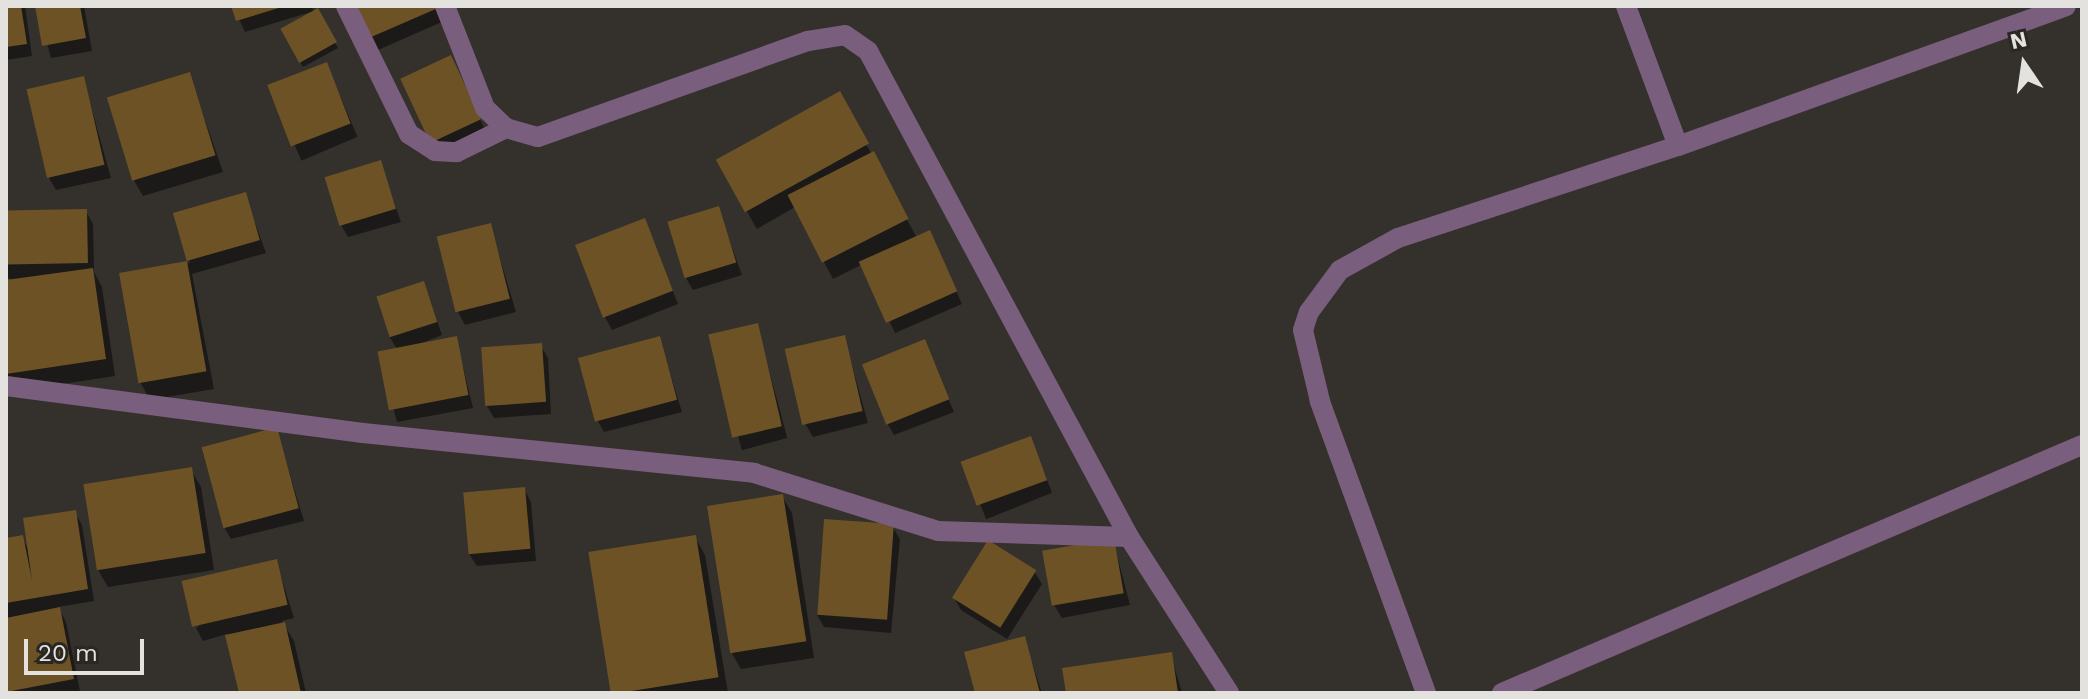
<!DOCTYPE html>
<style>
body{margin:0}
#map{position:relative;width:2088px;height:699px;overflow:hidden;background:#34312d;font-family:"Work Sans",sans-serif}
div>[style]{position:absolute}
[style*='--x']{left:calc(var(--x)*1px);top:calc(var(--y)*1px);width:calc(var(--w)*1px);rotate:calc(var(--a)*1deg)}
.shadow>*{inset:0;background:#0007;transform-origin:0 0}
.building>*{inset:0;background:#6d5225;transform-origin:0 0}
.street>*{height:20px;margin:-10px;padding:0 10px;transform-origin:10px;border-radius:10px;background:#7a5e7d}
span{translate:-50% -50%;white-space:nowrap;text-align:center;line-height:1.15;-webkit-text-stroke:6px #2a2723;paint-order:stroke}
.frame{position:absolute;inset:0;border:8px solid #e4e2df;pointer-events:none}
.north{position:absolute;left:1984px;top:24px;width:80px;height:80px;-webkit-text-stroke:6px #2a2723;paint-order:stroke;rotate:347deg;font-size:22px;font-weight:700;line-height:32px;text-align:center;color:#e4e2df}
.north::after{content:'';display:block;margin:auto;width:28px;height:36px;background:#e4e2df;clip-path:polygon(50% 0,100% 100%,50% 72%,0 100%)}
.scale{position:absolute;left:24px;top:639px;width:120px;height:36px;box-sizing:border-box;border:4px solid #e4e2df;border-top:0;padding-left:10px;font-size:24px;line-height:28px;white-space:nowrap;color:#e4e2df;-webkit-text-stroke:6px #2a2723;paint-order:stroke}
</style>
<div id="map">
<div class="shadow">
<div style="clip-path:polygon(6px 6px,25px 6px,32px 56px,6px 60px)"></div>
<div style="clip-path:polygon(37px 6px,84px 6px,92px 51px,51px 58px)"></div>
<div style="clip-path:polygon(233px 6px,311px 6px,338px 48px,303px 67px,283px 30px,311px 12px,245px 32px)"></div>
<div style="clip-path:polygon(357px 6px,437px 6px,444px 21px,378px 50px)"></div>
<div style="left:327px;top:65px;width:78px;height:61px;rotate:67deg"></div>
<div style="clip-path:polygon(457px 70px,486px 132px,439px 154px,432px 141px)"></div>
<div style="clip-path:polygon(189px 74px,223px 172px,143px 196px,133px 179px)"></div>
<div style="clip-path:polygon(83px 78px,111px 178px,56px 190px,49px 178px)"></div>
<div style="clip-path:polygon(839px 94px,917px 238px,936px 245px,962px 304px,895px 333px,863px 264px,833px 279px,795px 207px,757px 229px,718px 161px)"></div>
<div style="clip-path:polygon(380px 162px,401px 222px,348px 237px,341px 225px)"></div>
<div style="clip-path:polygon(245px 195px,266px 253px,192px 274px,214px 389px,150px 400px,140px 382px,122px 273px,190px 263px,176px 215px)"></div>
<div style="clip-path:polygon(718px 209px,742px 275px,693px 290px,686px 278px)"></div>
<div style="clip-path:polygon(86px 211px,93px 224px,94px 272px,102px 287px,115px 376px,16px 391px,6px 373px,6px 282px,19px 280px,6px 278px,6px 213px)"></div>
<div style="clip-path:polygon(644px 220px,678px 304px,612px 330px,605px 317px)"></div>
<div style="clip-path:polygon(490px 225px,516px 312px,465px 325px,458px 312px)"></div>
<div style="clip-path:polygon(424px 283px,442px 335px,412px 347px,456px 338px,473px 408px,397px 422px,379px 353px,397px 349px,389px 336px)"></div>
<div style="left:757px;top:325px;width:117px;height:47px;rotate:75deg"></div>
<div style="clip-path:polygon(844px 337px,868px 423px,813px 437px,806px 425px)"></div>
<div style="clip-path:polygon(659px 338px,682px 412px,604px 432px,597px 420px)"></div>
<div style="clip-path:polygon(924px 342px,954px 412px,894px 435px,887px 423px)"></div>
<div style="clip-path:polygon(540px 345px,548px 358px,551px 414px,494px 418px,487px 406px,483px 350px)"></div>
<div style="clip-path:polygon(276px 429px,304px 521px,231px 539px,224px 527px)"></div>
<div style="left:1030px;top:438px;width:59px;height:71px;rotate:68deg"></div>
<div style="clip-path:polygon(191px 470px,201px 487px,214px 570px,108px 587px,98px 570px)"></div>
<div style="clip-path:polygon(524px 489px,531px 502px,536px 561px,477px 566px,469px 554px)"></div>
<div style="clip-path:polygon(782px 496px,792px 513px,814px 658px,741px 669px,731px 652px,709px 507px)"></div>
<div style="clip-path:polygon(75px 513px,82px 525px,94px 601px,58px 607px,66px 622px,80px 691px,6px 693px,6px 540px,22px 538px,30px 552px)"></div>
<div style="clip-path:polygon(892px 526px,900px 539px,891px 633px,824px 627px,817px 615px)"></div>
<div style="clip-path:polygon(695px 537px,705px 555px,728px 693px,614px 693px,591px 555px)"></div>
<div style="clip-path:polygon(1113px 540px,1130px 605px,1062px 618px,1054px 605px)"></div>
<div style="clip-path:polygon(276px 561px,294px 618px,282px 621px,294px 641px,306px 693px,241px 693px,227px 634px,203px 641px,196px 628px)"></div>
<div style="clip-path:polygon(1034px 571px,1042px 584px,1007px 639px,961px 610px,954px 598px)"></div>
<div style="clip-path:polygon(1024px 639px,1042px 693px,977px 693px)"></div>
<div style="clip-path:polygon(1171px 655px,1182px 693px,1068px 693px)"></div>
</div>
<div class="building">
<div style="clip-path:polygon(6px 6px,21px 6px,27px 44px,6px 47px)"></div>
<div style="clip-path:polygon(35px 6px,80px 6px,86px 38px,42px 46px)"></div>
<div style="clip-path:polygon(231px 6px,282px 6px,282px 7px,236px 21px)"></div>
<div style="clip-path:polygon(355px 6px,437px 6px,438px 8px,369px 38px)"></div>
<div style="left:318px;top:8px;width:39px;height:43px;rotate:61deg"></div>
<div style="left:451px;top:55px;width:71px;height:56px;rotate:65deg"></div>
<div style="left:327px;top:62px;width:66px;height:64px;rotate:69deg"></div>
<div style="left:190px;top:72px;width:87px;height:87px;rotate:73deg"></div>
<div style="left:84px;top:76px;width:91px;height:59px;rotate:77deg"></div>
<div style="left:840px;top:91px;width:60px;height:142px;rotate:61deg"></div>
<div style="left:874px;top:151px;width:76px;height:97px;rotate:63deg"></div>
<div style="left:381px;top:160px;width:51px;height:59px;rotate:73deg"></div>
<div style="left:246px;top:192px;width:50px;height:76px;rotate:74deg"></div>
<div style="left:719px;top:206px;width:59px;height:54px;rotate:73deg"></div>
<div style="left:87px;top:209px;width:54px;height:81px;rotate:89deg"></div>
<div style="left:645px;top:218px;width:78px;height:75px;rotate:69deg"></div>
<div style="left:491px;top:223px;width:78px;height:56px;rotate:76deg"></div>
<div style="left:930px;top:230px;width:67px;height:78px;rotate:66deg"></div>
<div style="left:187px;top:261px;width:112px;height:69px;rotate:80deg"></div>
<div style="clip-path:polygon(93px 268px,106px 359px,6px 374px,6px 280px)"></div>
<div style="left:424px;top:281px;width:43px;height:50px;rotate:72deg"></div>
<div style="left:758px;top:323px;width:106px;height:51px;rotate:77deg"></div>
<div style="left:845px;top:335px;width:78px;height:62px;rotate:77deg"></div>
<div style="left:457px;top:336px;width:60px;height:81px;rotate:79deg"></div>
<div style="left:660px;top:336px;width:66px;height:85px;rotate:75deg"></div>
<div style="left:925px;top:339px;width:65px;height:68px;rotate:68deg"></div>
<div style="left:542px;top:343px;width:59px;height:61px;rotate:86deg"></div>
<div style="left:277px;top:427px;width:84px;height:78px;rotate:75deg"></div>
<div style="left:1031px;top:436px;width:47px;height:75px;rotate:70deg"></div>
<div style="left:192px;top:467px;width:87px;height:110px;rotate:81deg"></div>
<div style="left:525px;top:487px;width:62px;height:62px;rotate:85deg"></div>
<div style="left:783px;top:494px;width:149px;height:77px;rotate:81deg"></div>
<div style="clip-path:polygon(76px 510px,88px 589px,6px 603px,6px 538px,23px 535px,32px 580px,23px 518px)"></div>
<div style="left:824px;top:519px;width:70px;height:96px;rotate:4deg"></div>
<div style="left:696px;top:535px;width:144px;height:109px;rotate:81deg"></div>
<div style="left:1114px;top:538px;width:56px;height:73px;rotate:80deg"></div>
<div style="left:988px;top:540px;width:57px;height:68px;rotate:32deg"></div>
<div style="left:277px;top:559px;width:47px;height:98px;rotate:77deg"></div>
<div style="clip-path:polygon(60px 607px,74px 679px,6px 692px,6px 618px)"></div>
<div style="clip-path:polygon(285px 622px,301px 693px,239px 693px,225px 635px)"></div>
<div style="clip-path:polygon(1025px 636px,1040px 693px,975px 693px,964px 652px)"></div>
<div style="clip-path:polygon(1172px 652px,1178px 693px,1066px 693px,1062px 668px)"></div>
</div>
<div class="street">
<div style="--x:346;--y:6;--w:143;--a:63.8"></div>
<div style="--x:409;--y:134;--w:31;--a:33"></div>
<div style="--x:435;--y:151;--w:22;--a:3"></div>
<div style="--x:457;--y:152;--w:55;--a:-26.1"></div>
<div style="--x:445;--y:6;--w:110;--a:68.6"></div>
<div style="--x:485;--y:108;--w:29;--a:44"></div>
<div style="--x:506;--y:128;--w:33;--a:16"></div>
<div style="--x:538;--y:137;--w:287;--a:-19.6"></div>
<div style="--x:808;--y:41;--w:37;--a:-9"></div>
<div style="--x:845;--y:35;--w:28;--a:35"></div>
<div style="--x:868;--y:51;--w:552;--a:61.76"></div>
<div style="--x:1129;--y:537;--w:185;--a:57.3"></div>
<div style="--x:1626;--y:6;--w:149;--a:69.6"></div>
<div style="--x:6;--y:386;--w:360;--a:7.5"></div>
<div style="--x:363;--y:433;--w:393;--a:5.8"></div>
<div style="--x:754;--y:473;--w:193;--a:17.5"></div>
<div style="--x:938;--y:531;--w:191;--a:1.8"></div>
<div style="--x:1426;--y:693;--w:311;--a:-110"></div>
<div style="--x:1320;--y:401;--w:73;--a:-103.5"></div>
<div style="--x:1303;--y:330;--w:19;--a:-72"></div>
<div style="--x:1309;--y:312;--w:52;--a:-53.6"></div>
<div style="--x:1340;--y:270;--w:66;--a:-28.9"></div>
<div style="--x:1398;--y:238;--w:295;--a:-18.2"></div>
<div style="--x:1678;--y:146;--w:412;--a:-19.8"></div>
<div style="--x:1502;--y:693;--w:631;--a:-23.15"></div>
</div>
<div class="frame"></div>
<div class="north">N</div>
<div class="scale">20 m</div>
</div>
